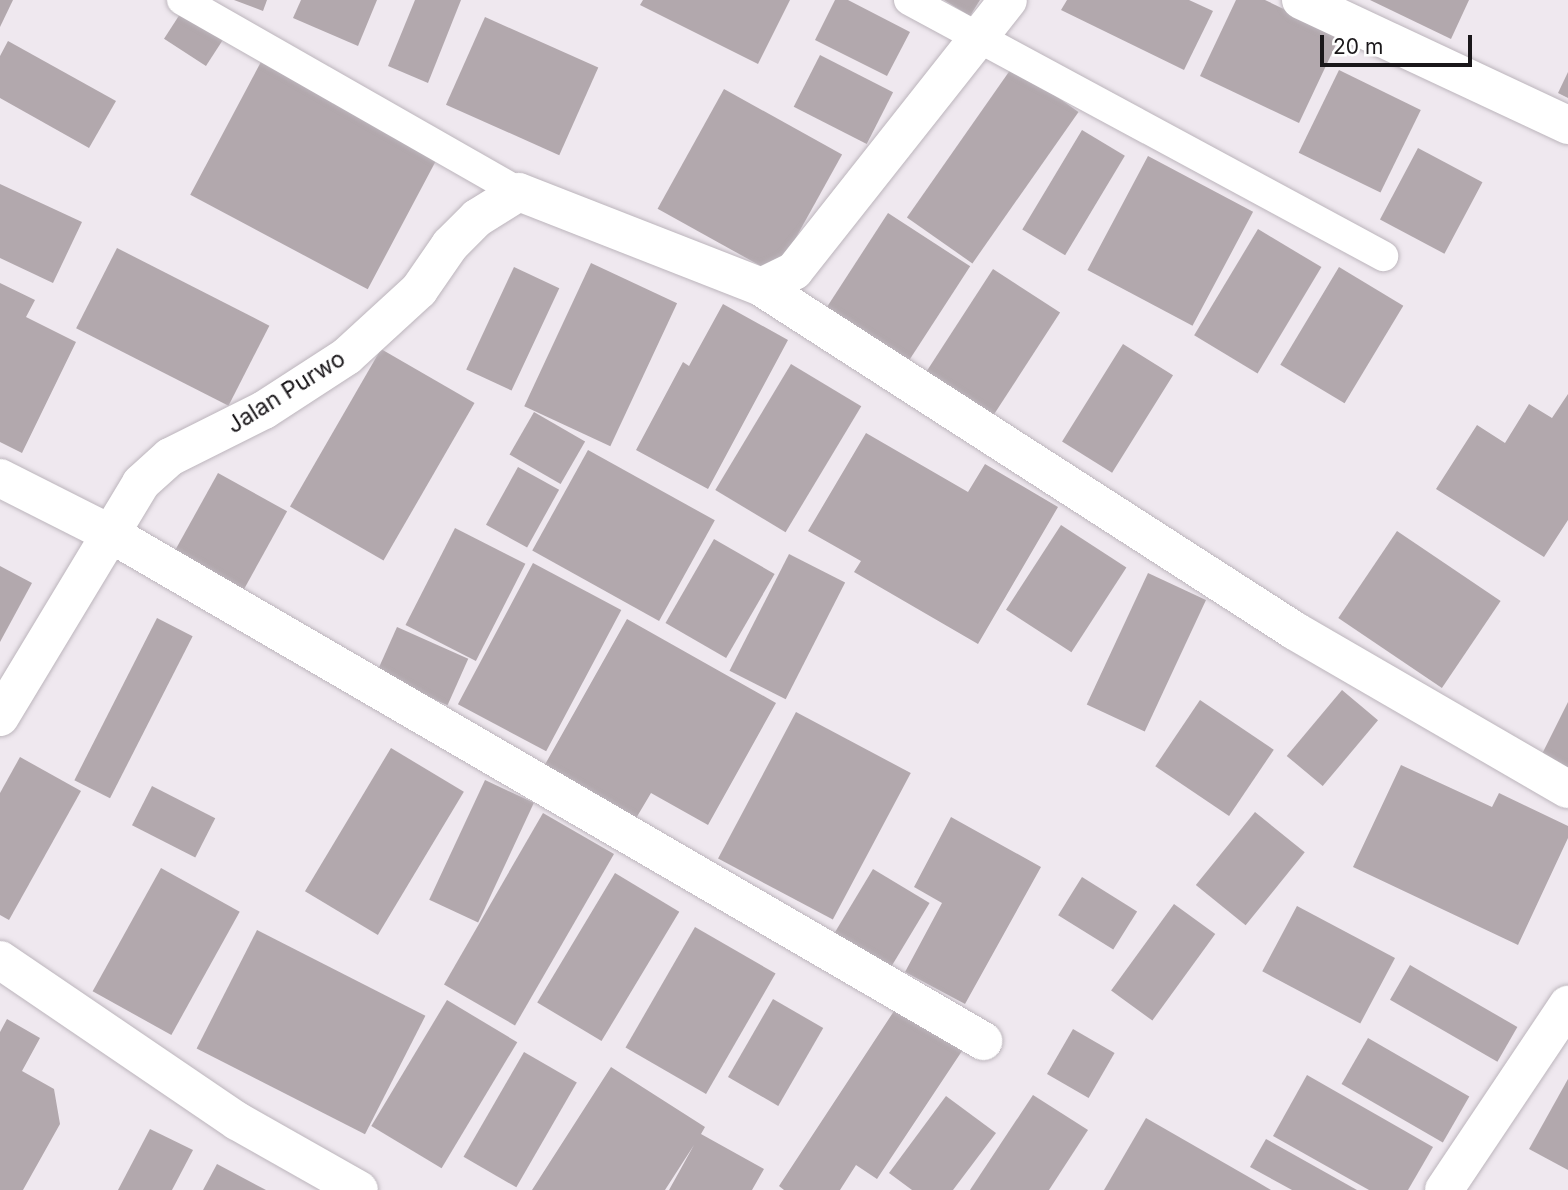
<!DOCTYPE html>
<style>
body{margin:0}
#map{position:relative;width:1568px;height:1190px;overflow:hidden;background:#efe8ef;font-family:Inter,sans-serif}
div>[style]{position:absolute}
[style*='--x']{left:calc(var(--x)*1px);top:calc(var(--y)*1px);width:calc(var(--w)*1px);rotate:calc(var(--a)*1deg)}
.building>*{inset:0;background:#b2a8ad;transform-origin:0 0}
.roads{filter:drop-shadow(0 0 2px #bcb5bc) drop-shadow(0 0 2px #bcb5bc)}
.service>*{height:30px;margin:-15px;padding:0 15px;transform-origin:15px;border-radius:15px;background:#fff}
.minor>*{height:38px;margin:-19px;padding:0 19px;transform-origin:19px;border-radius:19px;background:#fff}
span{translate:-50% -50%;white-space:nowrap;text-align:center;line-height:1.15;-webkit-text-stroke:7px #fff;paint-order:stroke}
.street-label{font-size:23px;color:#1a171a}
.scale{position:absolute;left:1320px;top:35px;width:152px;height:32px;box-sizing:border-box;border:4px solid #1a171a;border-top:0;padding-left:9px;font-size:21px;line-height:24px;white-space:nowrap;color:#1a171a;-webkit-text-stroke:5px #fff;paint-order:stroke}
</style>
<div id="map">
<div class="building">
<div style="clip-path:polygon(0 0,13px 0,0 27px)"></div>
<div style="clip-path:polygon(234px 0,267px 0,263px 11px)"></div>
<div style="clip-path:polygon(301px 0,377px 0,358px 46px,293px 18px)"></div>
<div style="clip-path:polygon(415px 0,461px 0,428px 83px,388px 66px)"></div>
<div style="clip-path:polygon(643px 0,790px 0,758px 64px,640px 5px)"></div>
<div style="clip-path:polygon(835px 0,848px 0,910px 32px,887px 76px,815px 40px)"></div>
<div style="clip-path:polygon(944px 0,980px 0,970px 16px)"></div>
<div style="clip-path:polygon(1067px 0,1189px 0,1213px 11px,1184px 70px,1061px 10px)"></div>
<div style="clip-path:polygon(1236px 0,1265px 0,1340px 36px,1299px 123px,1200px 76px)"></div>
<div style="clip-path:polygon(1370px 0,1469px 0,1451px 39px)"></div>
<div style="left:182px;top:11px;width:50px;height:33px;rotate:33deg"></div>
<div style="left:485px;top:17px;width:124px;height:96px;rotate:24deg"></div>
<div style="clip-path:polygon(8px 41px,116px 101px,89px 148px,0 98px,0 56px)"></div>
<div style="left:820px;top:55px;width:82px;height:58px;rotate:27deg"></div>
<div style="left:263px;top:58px;width:201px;height:155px;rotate:28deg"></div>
<div style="left:1013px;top:66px;width:80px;height:185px;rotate:35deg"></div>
<div style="left:1339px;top:70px;width:91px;height:92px;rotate:26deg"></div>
<div style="clip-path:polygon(1568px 72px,1568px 98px,1558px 93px)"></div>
<div style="left:724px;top:89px;width:135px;height:137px;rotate:29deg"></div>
<div style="left:1082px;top:130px;width:50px;height:116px;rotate:31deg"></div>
<div style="left:1418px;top:148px;width:73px;height:81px;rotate:28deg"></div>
<div style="left:1148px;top:156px;width:119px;height:129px;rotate:28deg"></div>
<div style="clip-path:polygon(0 184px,82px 222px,53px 283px,0 258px)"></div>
<div style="left:888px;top:213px;width:98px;height:129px;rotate:33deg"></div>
<div style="left:1258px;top:229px;width:74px;height:124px;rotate:31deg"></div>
<div style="left:117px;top:248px;width:171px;height:90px;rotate:27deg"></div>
<div style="left:591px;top:263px;width:95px;height:158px;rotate:25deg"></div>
<div style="left:514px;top:267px;width:50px;height:113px;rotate:25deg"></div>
<div style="left:1339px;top:267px;width:75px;height:114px;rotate:31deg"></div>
<div style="left:993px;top:269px;width:80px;height:129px;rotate:33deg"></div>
<div style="clip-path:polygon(0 283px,35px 300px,26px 317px,76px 342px,22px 453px,0 442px)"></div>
<div style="clip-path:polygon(723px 304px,788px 340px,708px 489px,636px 450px,683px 362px,689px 366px)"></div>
<div style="left:1123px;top:344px;width:59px;height:115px;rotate:32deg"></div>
<div style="left:381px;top:349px;width:108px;height:182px;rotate:30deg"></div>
<div style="left:791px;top:364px;width:82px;height:147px;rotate:31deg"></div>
<div style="clip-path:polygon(1568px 394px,1568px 520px,1544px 557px,1436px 489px,1477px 425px,1505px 443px,1529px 404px,1552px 418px)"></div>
<div style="left:534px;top:412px;width:59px;height:49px;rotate:30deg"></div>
<div style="clip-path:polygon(866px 433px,968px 492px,985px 464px,1058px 507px,978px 644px,854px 572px,861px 561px,808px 531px)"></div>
<div style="left:588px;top:450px;width:145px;height:115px;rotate:29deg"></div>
<div style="left:518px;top:467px;width:47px;height:66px;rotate:29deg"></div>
<div style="left:218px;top:473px;width:79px;height:105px;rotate:29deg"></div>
<div style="left:1061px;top:525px;width:78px;height:101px;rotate:33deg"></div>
<div style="left:455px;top:528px;width:79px;height:109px;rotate:27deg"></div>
<div style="left:1397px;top:531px;width:125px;height:105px;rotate:34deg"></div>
<div style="left:714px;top:539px;width:70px;height:97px;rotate:30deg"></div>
<div style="left:789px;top:554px;width:63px;height:131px;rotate:27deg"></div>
<div style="left:533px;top:563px;width:100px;height:160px;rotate:28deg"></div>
<div style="clip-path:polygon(0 566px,32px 583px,0 642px)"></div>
<div style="left:1148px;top:573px;width:64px;height:145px;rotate:25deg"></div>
<div style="left:157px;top:618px;width:40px;height:182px;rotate:27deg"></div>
<div style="clip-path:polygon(627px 619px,776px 703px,708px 825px,651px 793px,635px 820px,543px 768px)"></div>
<div style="left:397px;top:627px;width:78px;height:51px;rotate:24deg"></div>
<div style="left:1342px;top:690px;width:47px;height:86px;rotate:40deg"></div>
<div style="left:1200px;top:700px;width:89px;height:80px;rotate:34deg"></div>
<div style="clip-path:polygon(1568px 702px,1568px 775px,1539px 760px)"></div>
<div style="left:796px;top:712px;width:130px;height:166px;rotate:28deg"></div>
<div style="left:391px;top:748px;width:85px;height:167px;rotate:31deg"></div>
<div style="clip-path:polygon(20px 757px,81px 791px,9px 920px,0 915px,0 793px)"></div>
<div style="clip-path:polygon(1401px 765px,1492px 807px,1499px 793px,1568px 826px,1568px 838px,1518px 945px,1353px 867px)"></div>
<div style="left:485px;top:780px;width:54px;height:132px;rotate:25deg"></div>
<div style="left:152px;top:786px;width:71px;height:44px;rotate:27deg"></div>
<div style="left:1255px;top:812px;width:64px;height:94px;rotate:39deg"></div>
<div style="left:543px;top:813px;width:82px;height:198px;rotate:30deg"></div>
<div style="clip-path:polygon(951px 817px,1041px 867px,965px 1004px,905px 972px,942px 903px,914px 887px)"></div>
<div style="left:161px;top:868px;width:90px;height:141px;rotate:29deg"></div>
<div style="left:873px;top:869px;width:66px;height:85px;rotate:31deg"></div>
<div style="left:615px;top:873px;width:75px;height:151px;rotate:31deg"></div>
<div style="left:1082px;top:877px;width:65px;height:45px;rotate:32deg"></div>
<div style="left:1174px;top:904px;width:51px;height:107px;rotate:36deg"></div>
<div style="left:1297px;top:906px;width:111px;height:74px;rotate:28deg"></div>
<div style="left:695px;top:927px;width:93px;height:139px;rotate:30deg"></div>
<div style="left:257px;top:930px;width:189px;height:133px;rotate:27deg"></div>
<div style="left:1410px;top:965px;width:124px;height:40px;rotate:30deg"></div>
<div style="left:773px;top:999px;width:58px;height:90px;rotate:30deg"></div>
<div style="left:447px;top:1000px;width:82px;height:147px;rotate:31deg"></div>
<div style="clip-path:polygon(896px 1008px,962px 1051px,877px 1179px,856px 1165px,840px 1190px,784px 1190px,779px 1186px)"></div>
<div style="clip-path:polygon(7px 1019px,40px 1038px,22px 1071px,54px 1089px,60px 1124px,23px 1190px,0 1190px,0 1032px)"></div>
<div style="left:1073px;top:1029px;width:48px;height:52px;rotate:30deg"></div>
<div style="left:1368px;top:1038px;width:117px;height:53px;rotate:30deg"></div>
<div style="left:524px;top:1052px;width:61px;height:121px;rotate:30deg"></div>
<div style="clip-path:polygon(611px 1067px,705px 1127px,701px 1134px,764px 1169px,752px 1190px,669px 1190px,694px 1145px,665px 1190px,532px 1190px)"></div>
<div style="clip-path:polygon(1307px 1075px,1433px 1147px,1408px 1190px,1369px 1190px,1273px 1136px)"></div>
<div style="clip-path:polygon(1568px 1079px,1568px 1170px,1529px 1149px)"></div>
<div style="clip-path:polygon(1033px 1095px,1088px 1130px,1049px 1190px,970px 1190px)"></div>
<div style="clip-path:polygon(946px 1096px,996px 1133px,953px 1190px,912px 1190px,889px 1173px)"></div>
<div style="clip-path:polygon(1146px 1118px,1254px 1180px,1271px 1190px,1104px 1190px)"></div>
<div style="clip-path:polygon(150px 1129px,193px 1150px,172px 1190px,118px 1190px)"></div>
<div style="clip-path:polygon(1266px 1139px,1357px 1190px,1292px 1190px,1250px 1167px)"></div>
<div style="clip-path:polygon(217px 1164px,266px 1190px,203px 1190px)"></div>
</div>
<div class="roads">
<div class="service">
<div style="--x:182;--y:0;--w:388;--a:29.7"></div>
<div style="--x:909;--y:0;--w:539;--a:28.37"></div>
</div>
<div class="minor">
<div style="--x:1301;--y:0;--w:295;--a:25.1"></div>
<div style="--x:761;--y:287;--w:37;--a:-26"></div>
<div style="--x:794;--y:271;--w:345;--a:-51.7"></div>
<div style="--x:0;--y:478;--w:124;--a:26.8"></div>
<div style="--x:111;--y:534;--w:1009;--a:30.17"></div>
<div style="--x:0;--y:717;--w:273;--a:-58.9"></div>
<div style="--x:141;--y:483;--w:39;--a:-42"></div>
<div style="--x:170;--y:457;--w:105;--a:-26.6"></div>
<div style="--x:264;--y:410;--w:99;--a:-33"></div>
<div style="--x:347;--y:356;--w:98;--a:-42.5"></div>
<div style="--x:419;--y:290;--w:55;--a:-55.4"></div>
<div style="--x:450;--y:245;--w:38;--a:-45"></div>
<div style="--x:477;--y:218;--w:49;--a:-31.8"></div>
<div style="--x:519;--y:192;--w:260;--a:21.4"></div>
<div style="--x:761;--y:287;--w:635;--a:32.79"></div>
<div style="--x:1295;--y:631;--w:315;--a:30.1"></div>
<div style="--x:0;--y:960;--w:287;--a:34.2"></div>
<div style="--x:237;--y:1121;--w:140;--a:29.5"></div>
<div style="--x:1444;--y:1190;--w:223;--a:-56.2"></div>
</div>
</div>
<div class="street-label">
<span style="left:286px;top:392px;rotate:-32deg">Jalan Purwo</span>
</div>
<div class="scale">20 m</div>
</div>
